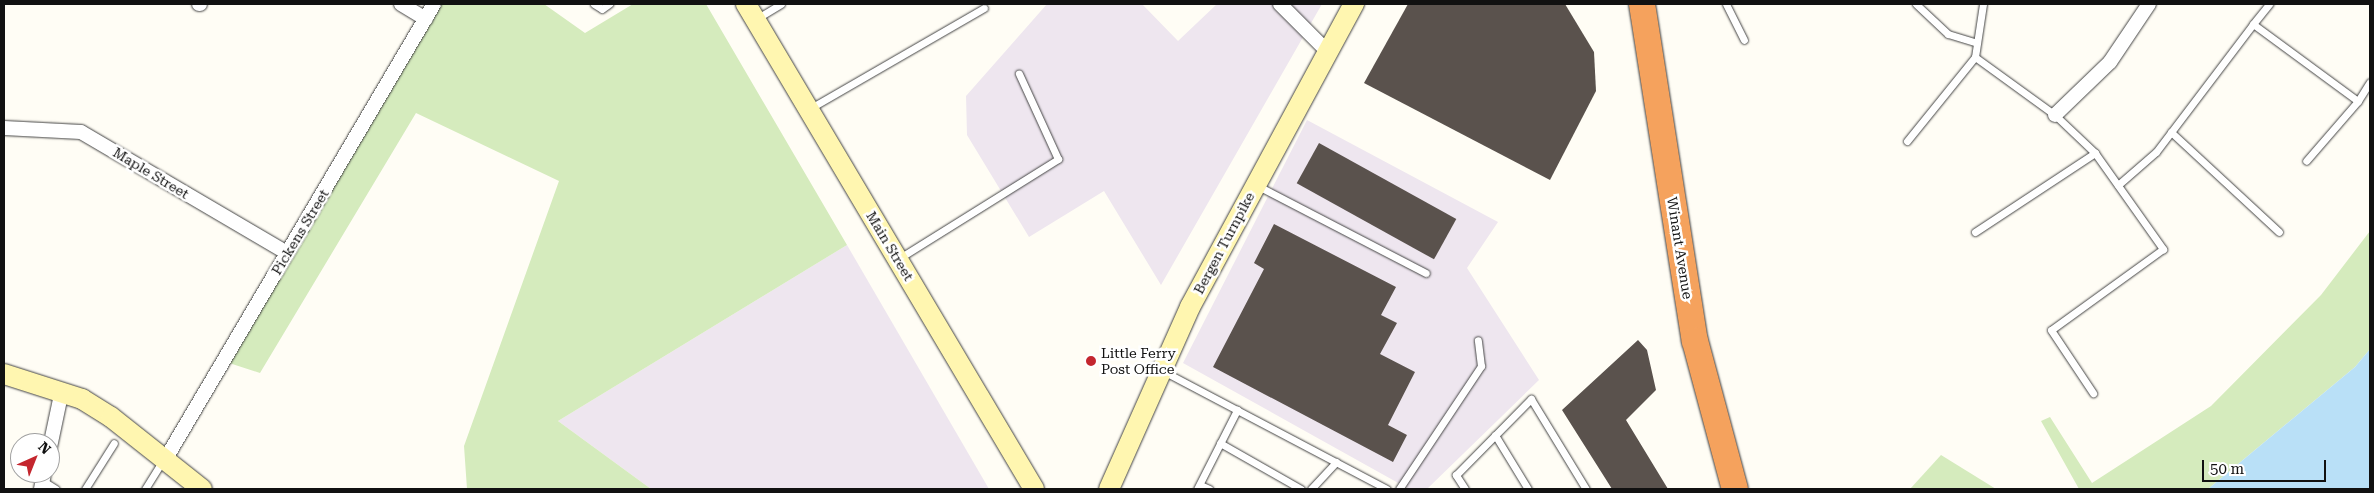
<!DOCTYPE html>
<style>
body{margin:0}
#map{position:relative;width:2374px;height:493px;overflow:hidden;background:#fffdf5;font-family:"Roboto Serif",serif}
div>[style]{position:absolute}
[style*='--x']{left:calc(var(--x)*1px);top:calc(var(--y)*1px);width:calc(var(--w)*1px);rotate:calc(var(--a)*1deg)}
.industrial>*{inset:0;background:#eee6ef}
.green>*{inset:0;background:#d5ebbd}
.water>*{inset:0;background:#b9e0f7}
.building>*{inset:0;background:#5a524d;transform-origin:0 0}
.roads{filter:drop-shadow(0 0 1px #444) drop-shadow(0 0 1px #444)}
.lane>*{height:7px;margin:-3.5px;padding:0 3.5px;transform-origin:3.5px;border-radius:3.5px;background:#fff}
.street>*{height:14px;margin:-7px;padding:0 7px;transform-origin:7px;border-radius:7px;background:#fff}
.secondary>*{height:20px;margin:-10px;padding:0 10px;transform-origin:10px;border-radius:10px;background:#fff6b0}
.highway>*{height:26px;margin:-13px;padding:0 13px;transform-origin:13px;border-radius:13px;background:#f5a25d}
.dots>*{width:14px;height:14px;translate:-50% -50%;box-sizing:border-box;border:2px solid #fff;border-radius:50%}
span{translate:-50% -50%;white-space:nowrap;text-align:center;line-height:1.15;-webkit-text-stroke:5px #fff;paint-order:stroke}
.street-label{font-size:14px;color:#111}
.poi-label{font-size:14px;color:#111}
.left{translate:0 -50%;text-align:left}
.frame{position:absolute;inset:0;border:5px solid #111;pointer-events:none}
.north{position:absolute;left:10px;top:433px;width:50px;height:50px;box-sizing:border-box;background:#fff;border:1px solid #a0a0a0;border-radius:50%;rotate:44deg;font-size:14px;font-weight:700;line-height:20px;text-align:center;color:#111}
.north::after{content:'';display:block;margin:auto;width:18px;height:22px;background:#c4262e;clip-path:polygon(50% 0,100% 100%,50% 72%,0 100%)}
.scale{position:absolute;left:2202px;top:460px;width:124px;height:22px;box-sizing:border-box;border:2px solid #111;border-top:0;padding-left:6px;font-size:15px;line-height:18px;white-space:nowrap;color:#111;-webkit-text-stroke:4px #fff;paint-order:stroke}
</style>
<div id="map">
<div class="industrial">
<div style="clip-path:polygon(1047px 4px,1142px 4px,1178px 41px,1217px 4px,1322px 4px,1161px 285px,1104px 191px,1029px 237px,967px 135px,966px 96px)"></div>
<div style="clip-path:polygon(1307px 120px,1498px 222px,1467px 268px,1539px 380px,1427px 489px,1409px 489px,1183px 363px)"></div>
<div style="clip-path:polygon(847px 245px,989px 489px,651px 489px,558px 421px)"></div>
</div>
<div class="green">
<div style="clip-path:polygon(437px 4px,544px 4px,585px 33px,633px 4px,706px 4px,847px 245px,558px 421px,651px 489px,467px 489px,464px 446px,559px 181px,416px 113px,260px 373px,223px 361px)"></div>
<div style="clip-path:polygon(2370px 231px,2370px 349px,2355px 367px,2208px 489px,2079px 489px,2041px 421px,2050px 417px,2092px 483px,2211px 406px,2321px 295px)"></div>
<div style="clip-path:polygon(1941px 455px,1996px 489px,1910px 489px)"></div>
</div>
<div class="water">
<div style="clip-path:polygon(2370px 349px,2370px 489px,2208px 489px,2355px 367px)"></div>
</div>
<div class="building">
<div style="clip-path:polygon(1408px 4px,1565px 4px,1594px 52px,1596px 91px,1550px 180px,1364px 83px)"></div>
<div style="left:1319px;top:143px;width:157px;height:46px;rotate:29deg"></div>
<div style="clip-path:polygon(1274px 224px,1396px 287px,1381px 315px,1397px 323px,1380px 354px,1415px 372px,1388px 425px,1407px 435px,1393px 462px,1213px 367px,1264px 269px,1254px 263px)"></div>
<div style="clip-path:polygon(1638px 340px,1647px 350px,1656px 390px,1626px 420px,1668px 489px,1612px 489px,1562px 410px)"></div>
</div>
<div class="roads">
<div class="lane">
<div style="--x:594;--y:4;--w:9;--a:32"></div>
<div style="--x:602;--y:9;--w:9;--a:-36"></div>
<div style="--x:1726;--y:4;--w:40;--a:63.4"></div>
<div style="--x:1916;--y:4;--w:44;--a:43.2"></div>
<div style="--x:1948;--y:34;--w:30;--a:17"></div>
<div style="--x:756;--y:19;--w:29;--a:-31"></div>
<div style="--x:2253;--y:24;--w:26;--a:-51"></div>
<div style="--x:1975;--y:57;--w:99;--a:35.9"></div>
<div style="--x:2055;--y:115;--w:55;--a:43.5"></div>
<div style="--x:2358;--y:101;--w:22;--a:-58"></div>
<div style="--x:809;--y:109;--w:202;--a:-30"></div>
<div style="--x:2171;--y:132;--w:147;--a:42.8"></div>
<div style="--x:1907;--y:141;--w:108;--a:-51"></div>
<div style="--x:1975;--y:57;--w:54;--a:-81.4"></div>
<div style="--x:2118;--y:185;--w:50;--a:-41"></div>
<div style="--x:2156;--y:152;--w:161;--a:-52.8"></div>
<div style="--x:2253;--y:24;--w:130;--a:36.3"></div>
<div style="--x:2358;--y:101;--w:79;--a:130.9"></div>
<div style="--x:1258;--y:186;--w:189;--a:27.4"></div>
<div style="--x:1975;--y:232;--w:144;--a:-33.4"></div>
<div style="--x:2095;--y:153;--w:118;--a:54.7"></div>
<div style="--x:2163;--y:249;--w:138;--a:144.1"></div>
<div style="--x:2051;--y:330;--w:76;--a:56.3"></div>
<div style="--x:898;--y:259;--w:189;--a:-32"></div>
<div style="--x:1058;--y:159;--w:94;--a:-114.6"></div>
<div style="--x:1163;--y:371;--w:253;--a:27.8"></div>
<div style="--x:1495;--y:435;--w:63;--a:58.6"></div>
<div style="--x:1220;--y:443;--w:93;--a:29.6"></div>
<div style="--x:43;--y:481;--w:15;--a:32"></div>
<div style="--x:1200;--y:485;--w:10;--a:24"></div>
<div style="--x:85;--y:489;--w:54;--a:-57.8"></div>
<div style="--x:145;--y:489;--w:34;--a:-58"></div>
<div style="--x:1197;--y:489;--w:89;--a:-63.1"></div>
<div style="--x:1311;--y:489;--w:37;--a:-47"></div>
<div style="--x:1399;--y:489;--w:148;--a:-56.3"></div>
<div style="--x:1481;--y:366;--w:26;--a:-97"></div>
<div style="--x:1465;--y:489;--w:17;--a:-123"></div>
<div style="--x:1456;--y:475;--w:107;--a:-45.4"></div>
<div style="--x:1531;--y:399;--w:105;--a:58.6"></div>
</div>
<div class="street">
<div style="--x:199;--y:4;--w:1;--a:0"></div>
<div style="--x:401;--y:4;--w:29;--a:31"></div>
<div style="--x:1280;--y:4;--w:68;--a:45"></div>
<div style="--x:2055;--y:115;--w:76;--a:-43.9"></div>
<div style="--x:2110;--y:62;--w:70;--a:-56.1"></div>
<div style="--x:4;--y:128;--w:77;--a:3"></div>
<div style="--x:81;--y:132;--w:239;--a:30.4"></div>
<div style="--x:50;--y:447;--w:58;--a:-78.1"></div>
<div style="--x:165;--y:460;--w:529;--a:-59.46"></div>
<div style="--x:41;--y:489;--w:16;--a:-79"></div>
</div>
<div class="secondary">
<div style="--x:746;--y:4;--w:564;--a:59.3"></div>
<div style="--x:4;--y:374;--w:82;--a:17.8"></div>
<div style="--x:82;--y:399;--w:34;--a:32"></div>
<div style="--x:111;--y:417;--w:116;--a:38.4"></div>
<div style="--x:1109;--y:489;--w:199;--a:-66"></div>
<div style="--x:1190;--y:307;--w:345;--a:-61.6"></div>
</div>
<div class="highway">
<div style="--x:1642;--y:4;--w:341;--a:81.1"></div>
<div style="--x:1695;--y:341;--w:153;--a:74.9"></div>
</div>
</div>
<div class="dots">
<div style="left:1091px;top:361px;background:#c4262e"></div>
</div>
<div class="street-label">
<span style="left:151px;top:173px;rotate:31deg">Maple Street</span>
<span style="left:300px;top:232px;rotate:-59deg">Pickens Street</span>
<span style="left:1224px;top:243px;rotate:-62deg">Bergen Turnpike</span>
<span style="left:890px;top:246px;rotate:59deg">Main Street</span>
<span style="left:1680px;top:248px;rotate:81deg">Winant Avenue</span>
</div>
<div class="poi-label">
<span class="left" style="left:1101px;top:361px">Little Ferry<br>Post Office</span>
</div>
<div class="frame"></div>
<div class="north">N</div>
<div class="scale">50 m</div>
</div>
